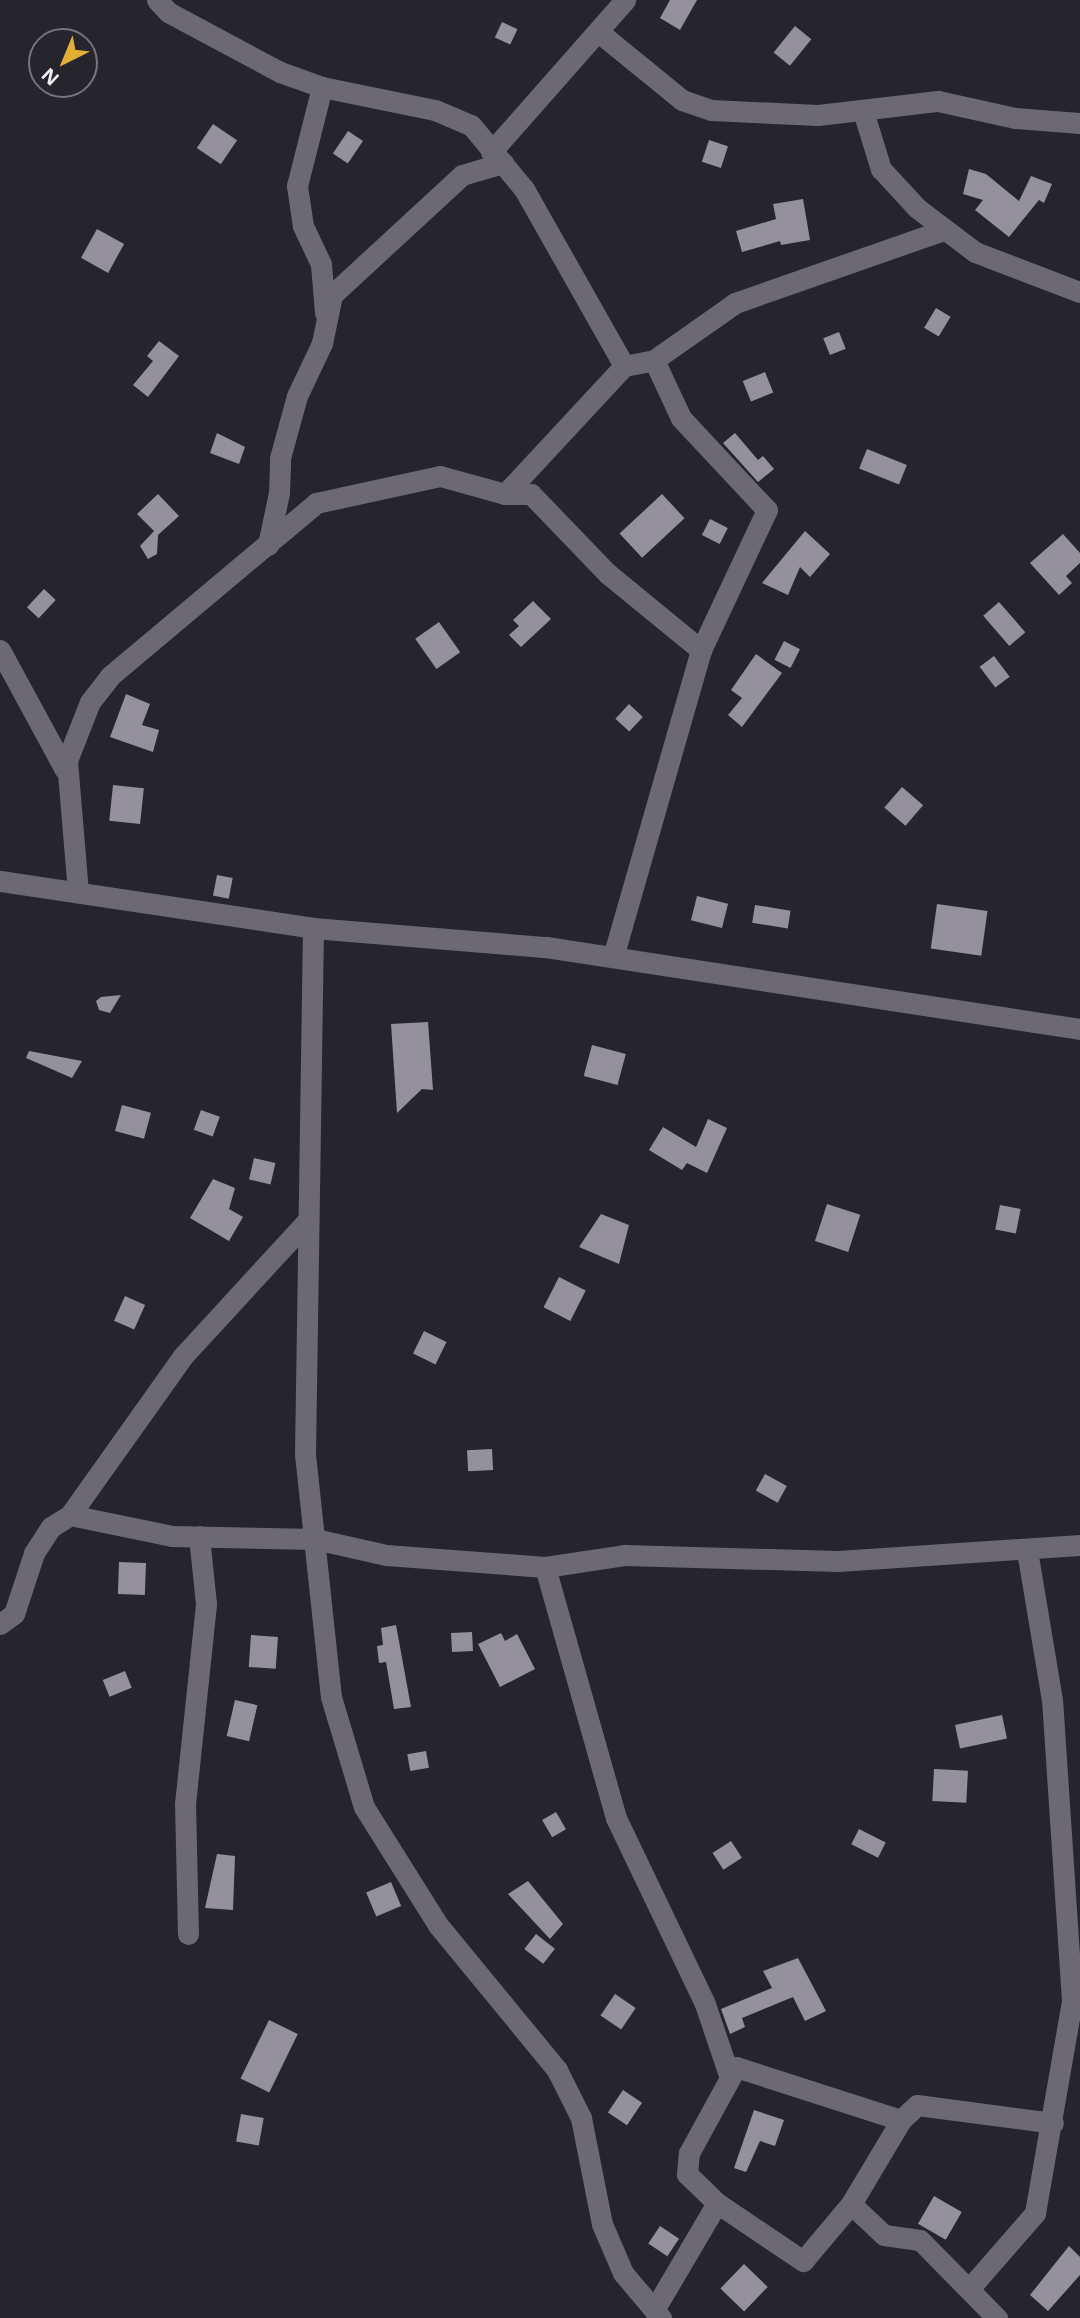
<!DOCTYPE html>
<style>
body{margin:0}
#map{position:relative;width:1080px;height:2318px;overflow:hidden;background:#26242c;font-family:"Noto Sans",sans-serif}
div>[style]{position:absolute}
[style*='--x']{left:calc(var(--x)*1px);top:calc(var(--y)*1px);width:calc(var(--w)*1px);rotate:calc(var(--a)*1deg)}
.building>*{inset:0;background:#94919c;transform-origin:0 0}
.minor>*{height:21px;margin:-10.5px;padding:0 10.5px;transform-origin:10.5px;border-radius:10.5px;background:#6c6973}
span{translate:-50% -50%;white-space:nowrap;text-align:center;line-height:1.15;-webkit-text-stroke:7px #26242c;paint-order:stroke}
.north{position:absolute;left:28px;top:28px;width:70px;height:70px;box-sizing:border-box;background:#26242c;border:2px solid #77757c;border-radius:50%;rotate:223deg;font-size:19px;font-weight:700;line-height:28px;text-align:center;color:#f0eef4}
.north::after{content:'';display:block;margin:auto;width:24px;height:32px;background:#e1af34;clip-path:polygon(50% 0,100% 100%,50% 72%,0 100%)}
</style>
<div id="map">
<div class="building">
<div style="clip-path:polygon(670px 0,697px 0,680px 30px,660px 18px)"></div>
<div style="left:502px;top:22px;width:17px;height:17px;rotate:25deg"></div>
<div style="left:795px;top:26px;width:21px;height:34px;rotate:39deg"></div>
<div style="left:213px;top:124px;width:29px;height:29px;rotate:34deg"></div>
<div style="left:348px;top:131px;width:18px;height:27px;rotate:34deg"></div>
<div style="left:709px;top:140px;width:20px;height:23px;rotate:18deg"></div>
<div style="clip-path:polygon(969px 169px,986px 174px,1019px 201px,1031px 176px,1052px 184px,1044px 203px,1039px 200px,1009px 237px,975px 210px,983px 200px,963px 194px)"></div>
<div style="clip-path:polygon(803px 199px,810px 240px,781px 245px,780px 241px,742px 252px,736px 231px,776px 219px,773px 204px)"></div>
<div style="left:97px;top:229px;width:31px;height:33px;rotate:29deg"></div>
<div style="left:936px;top:308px;width:17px;height:23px;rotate:31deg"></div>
<div style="left:839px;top:332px;width:18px;height:17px;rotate:68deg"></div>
<div style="clip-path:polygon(159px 341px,179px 356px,148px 397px,133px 385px,153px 361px,147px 356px)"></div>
<div style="left:765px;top:372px;width:22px;height:24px;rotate:68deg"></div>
<div style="clip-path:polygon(217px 433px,245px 447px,239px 464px,210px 453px)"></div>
<div style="clip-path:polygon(735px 433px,758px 460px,763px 456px,774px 469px,758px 482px,723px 443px)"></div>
<div style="left:867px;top:449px;width:43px;height:21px;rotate:22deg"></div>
<div style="clip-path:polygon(158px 494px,179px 516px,158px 535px,157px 554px,148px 559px,140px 546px,154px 531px,137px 514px)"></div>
<div style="left:662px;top:494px;width:33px;height:58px;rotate:47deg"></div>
<div style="left:710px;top:519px;width:20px;height:18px;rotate:27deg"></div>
<div style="clip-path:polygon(805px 531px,830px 554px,810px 577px,800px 567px,788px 595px,762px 583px)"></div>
<div style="clip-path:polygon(1063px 534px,1080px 553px,1080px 563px,1066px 576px,1072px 583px,1059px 595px,1030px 563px)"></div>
<div style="left:44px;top:589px;width:16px;height:25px;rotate:43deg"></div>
<div style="clip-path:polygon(533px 601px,551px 619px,521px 647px,509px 635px,519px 626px,513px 620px)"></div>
<div style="left:999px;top:602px;width:40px;height:21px;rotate:49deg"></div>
<div style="left:439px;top:622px;width:37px;height:29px;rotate:55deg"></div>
<div style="left:784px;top:641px;width:18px;height:21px;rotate:27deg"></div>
<div style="clip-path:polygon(756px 654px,782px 673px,742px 727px,728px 715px,742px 698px,731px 690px)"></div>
<div style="left:994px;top:656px;width:26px;height:18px;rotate:53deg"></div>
<div style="clip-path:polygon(126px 694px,150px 704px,142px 725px,159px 730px,153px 752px,110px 737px)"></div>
<div style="left:629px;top:704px;width:19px;height:20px;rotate:43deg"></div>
<div style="left:113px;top:785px;width:31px;height:36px;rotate:6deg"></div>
<div style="left:902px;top:787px;width:28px;height:27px;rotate:41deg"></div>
<div style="left:217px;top:875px;width:16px;height:21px;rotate:11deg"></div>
<div style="left:697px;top:896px;width:32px;height:25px;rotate:14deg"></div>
<div style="left:937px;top:904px;width:51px;height:45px;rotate:8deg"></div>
<div style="left:755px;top:905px;width:36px;height:18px;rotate:9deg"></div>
<div style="clip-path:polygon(121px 995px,110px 1013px,99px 1010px,96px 1001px,101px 997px)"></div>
<div style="clip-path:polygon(428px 1022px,433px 1090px,422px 1089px,397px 1113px,391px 1024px)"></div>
<div style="left:592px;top:1045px;width:35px;height:32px;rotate:15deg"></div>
<div style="clip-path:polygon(29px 1051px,82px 1061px,72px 1078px,26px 1058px)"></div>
<div style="left:122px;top:1105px;width:30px;height:27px;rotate:15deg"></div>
<div style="left:201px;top:1110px;width:20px;height:21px;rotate:20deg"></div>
<div style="clip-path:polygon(708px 1119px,727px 1128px,707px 1173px,687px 1163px,682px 1170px,649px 1150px,663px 1127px,696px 1147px)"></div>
<div style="left:254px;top:1158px;width:22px;height:22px;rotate:13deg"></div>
<div style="clip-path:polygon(213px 1179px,235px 1188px,229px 1209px,243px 1217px,229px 1241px,190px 1218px)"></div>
<div style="left:827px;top:1204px;width:35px;height:39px;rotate:18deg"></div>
<div style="left:1000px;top:1205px;width:21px;height:25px;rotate:11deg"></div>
<div style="clip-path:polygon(601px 1214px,629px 1225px,619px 1264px,579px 1247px)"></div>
<div style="left:559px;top:1277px;width:30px;height:34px;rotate:27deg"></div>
<div style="left:125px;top:1296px;width:22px;height:27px;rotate:24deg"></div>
<div style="left:424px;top:1331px;width:25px;height:25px;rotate:26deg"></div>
<div style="left:492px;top:1449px;width:21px;height:25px;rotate:87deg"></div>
<div style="left:765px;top:1474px;width:25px;height:19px;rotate:29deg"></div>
<div style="left:119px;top:1562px;width:27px;height:32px;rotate:2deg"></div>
<div style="clip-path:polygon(396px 1625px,411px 1707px,394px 1709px,386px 1662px,379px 1663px,377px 1646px,383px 1645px,381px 1628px)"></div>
<div style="left:472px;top:1632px;width:19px;height:21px;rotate:87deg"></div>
<div style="clip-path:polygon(501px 1633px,505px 1641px,517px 1634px,535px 1669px,500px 1687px,478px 1644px)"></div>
<div style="left:251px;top:1635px;width:27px;height:32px;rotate:4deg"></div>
<div style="left:125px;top:1671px;width:18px;height:24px;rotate:68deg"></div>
<div style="left:235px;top:1700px;width:23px;height:37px;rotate:13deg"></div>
<div style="left:1002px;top:1715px;width:24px;height:48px;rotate:78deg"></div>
<div style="left:426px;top:1751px;width:17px;height:19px;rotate:80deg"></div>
<div style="left:934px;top:1769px;width:34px;height:32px;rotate:3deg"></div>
<div style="left:556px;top:1812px;width:20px;height:16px;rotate:60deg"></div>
<div style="left:859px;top:1829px;width:30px;height:17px;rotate:27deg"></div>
<div style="left:731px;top:1841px;width:20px;height:22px;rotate:57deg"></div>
<div style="clip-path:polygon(217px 1854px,235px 1856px,233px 1910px,205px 1908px)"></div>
<div style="clip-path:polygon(528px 1881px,563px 1924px,550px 1939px,508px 1894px)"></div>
<div style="left:391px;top:1882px;width:26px;height:27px;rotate:67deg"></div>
<div style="left:536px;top:1934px;width:24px;height:19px;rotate:38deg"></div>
<div style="clip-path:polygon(798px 1958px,826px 2011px,805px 2021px,793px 1997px,742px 2018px,745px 2027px,730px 2034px,721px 2009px,772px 1988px,763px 1971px)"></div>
<div style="left:615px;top:1994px;width:25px;height:26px;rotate:34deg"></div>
<div style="left:269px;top:2020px;width:32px;height:65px;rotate:26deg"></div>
<div style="left:623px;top:2090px;width:23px;height:27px;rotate:34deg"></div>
<div style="clip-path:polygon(754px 2110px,784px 2120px,775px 2146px,760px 2141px,746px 2172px,734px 2168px)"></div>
<div style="left:241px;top:2114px;width:23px;height:28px;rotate:10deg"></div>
<div style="left:934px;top:2196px;width:32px;height:32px;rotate:30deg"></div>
<div style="left:660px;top:2226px;width:23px;height:21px;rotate:34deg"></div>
<div style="clip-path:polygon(1069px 2246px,1080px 2257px,1080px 2275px,1048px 2311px,1030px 2295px)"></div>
<div style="left:744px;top:2264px;width:33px;height:34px;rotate:44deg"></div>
</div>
<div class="minor">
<div style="--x:157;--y:0;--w:16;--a:47"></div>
<div style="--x:168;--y:12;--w:127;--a:28.2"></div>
<div style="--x:280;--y:72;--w:45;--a:19.7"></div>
<div style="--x:322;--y:87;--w:115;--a:11.5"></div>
<div style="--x:435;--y:110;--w:39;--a:23"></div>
<div style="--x:471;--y:125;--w:83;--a:50.4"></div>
<div style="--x:524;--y:189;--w:203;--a:60.5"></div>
<div style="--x:601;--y:34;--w:104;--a:39.2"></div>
<div style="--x:682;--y:100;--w:31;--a:19"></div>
<div style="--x:711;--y:110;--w:107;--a:2.7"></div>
<div style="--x:818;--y:115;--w:121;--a:-6.7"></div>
<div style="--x:938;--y:101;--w:79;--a:12.4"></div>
<div style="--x:1015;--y:118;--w:65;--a:4.4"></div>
<div style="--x:322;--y:87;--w:102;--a:104.2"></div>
<div style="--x:297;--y:186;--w:40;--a:81.5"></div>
<div style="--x:303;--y:226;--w:42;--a:64.7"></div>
<div style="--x:321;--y:264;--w:49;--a:85.3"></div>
<div style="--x:863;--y:111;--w:61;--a:72.8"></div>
<div style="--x:881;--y:169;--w:53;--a:47.3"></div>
<div style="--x:917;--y:208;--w:73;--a:37.2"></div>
<div style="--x:975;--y:252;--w:112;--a:20.9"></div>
<div style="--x:491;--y:152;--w:203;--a:-48.6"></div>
<div style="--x:505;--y:494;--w:175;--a:-47.1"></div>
<div style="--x:624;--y:366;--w:31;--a:-11"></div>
<div style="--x:654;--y:360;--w:99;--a:-35.1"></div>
<div style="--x:735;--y:303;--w:220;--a:-19.3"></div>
<div style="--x:268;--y:545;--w:53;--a:-78.1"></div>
<div style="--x:279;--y:493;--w:35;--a:-88"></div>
<div style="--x:280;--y:458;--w:64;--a:-74.7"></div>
<div style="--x:297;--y:396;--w:59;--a:-64.7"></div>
<div style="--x:322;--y:343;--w:49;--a:-78.2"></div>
<div style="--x:332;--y:295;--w:177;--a:-42.7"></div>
<div style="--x:462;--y:175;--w:43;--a:-16.3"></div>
<div style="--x:0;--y:650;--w:134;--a:61.5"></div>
<div style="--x:64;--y:768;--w:8;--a:-67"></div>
<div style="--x:67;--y:761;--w:130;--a:85.2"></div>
<div style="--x:64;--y:768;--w:71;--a:-68.5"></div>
<div style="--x:90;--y:702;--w:33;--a:-52"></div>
<div style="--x:110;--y:676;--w:269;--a:-40"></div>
<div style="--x:316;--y:503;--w:127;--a:-12.3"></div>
<div style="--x:440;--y:476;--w:67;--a:15.5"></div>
<div style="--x:505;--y:494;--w:26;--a:0"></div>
<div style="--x:531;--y:494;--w:110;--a:46.1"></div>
<div style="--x:607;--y:573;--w:122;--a:39.3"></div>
<div style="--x:0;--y:881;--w:317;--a:8.5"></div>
<div style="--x:313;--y:928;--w:234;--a:4.7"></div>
<div style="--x:546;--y:947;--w:540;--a:8.73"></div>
<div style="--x:313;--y:928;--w:526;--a:90.87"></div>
<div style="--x:305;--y:1454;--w:244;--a:83.9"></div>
<div style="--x:331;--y:1697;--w:115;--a:73.3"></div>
<div style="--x:364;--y:1807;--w:139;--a:57.9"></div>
<div style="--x:438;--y:1925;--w:188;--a:50.6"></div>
<div style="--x:557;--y:2070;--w:54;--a:63.4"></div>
<div style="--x:581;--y:2118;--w:108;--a:78.8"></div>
<div style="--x:602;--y:2224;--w:53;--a:66.8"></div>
<div style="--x:623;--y:2273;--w:59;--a:49.8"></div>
<div style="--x:613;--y:957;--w:319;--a:-74"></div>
<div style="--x:701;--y:650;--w:155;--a:-64.8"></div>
<div style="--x:767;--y:510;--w:126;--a:-133.1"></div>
<div style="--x:681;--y:418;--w:64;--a:-115"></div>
<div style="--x:70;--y:1515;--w:104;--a:11.6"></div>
<div style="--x:172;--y:1536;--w:143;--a:1.2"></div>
<div style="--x:315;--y:1539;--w:73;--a:12.7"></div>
<div style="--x:386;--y:1555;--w:159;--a:4.3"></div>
<div style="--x:545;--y:1567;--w:80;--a:-8.6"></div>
<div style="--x:624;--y:1555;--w:214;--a:1.6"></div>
<div style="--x:838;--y:1561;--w:243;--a:-3.8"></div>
<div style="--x:545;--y:1567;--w:261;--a:74.2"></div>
<div style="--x:616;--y:1818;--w:206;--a:64.4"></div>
<div style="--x:705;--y:2004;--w:72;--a:71.3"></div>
<div style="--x:0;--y:1624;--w:17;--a:-36"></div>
<div style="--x:14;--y:1614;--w:64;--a:-71.8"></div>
<div style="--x:34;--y:1553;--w:31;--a:-57"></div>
<div style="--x:51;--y:1527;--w:22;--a:-32"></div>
<div style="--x:70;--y:1515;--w:195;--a:-54.6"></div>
<div style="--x:183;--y:1356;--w:183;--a:-47.4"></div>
<div style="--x:188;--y:1934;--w:130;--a:-91.3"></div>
<div style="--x:185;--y:1804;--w:201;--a:-84"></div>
<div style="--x:206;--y:1604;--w:68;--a:-95.9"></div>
<div style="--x:717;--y:2203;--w:104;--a:34"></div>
<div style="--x:803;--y:2261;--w:75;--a:-49.9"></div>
<div style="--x:851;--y:2204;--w:98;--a:-59.2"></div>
<div style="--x:901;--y:2120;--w:22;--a:-43"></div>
<div style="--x:917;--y:2105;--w:137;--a:7.5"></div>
<div style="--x:851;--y:2204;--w:45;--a:43.2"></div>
<div style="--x:884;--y:2235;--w:36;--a:8"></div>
<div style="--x:920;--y:2240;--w:110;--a:45.4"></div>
<div style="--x:969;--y:2289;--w:101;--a:-49"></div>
<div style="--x:1035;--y:2213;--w:216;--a:-80.1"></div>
<div style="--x:1072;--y:2000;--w:301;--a:-93.8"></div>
<div style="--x:1052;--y:1700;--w:152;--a:-99.5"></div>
<div style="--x:654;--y:2310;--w:124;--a:-59.5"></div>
<div style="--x:717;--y:2203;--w:42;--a:-136"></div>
<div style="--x:687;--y:2174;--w:21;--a:-85"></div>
<div style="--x:689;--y:2153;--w:98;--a:-61.3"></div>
<div style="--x:736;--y:2067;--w:173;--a:17.8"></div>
</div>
<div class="north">N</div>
</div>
